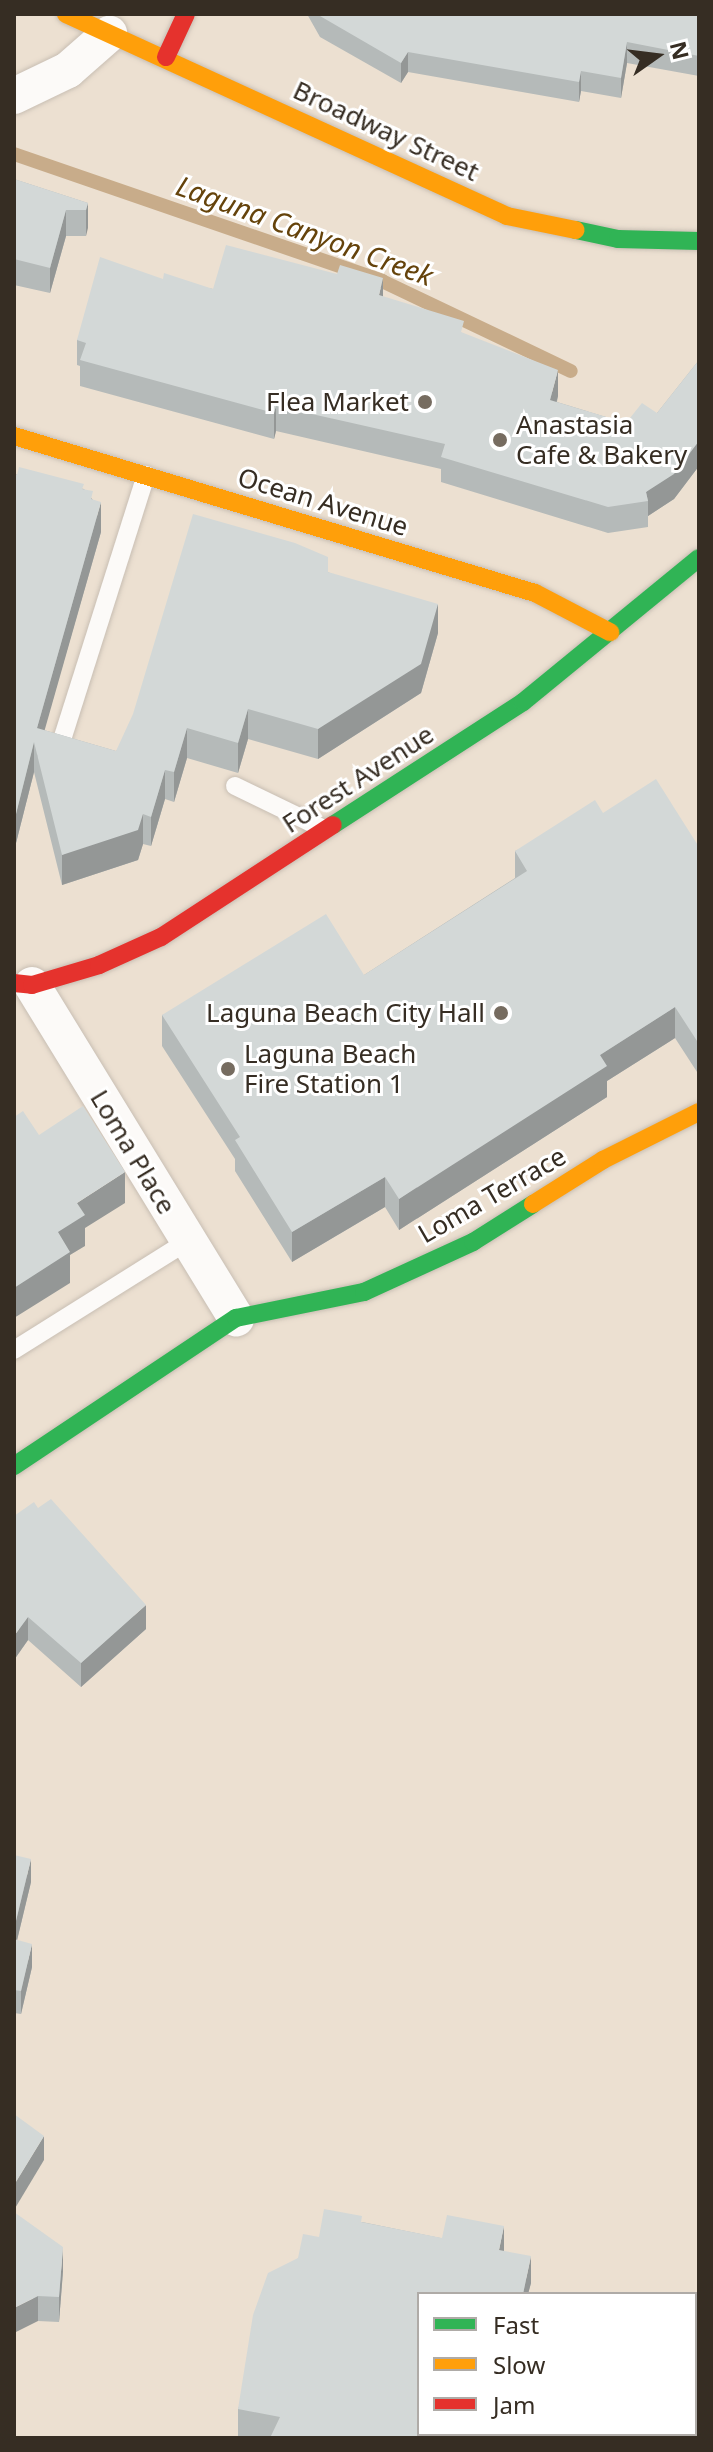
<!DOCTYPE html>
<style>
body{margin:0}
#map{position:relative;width:713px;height:2452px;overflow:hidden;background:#ece0d1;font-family:"Noto Sans",sans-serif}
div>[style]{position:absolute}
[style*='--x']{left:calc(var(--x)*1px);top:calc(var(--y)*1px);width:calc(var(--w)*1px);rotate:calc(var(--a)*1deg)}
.stream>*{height:14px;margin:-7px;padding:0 7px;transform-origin:7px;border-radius:7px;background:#c8ac8a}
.roads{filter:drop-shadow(0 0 2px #c8beb3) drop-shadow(0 0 2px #c8beb3)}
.lane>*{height:18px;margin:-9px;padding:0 9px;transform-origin:9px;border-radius:9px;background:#fcfaf8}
.street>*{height:36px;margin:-18px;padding:0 18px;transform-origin:18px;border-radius:18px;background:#fcfaf8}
.fast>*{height:18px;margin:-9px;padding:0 9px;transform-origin:9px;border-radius:9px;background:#30b455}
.slow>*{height:18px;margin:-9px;padding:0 9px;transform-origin:9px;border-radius:9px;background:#ff9f0a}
.jam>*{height:18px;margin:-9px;padding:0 9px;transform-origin:9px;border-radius:9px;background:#e5322d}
.wall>*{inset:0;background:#b5bab9}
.shaded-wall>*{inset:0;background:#949796}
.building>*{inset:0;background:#d3d8d7}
.dots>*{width:22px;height:22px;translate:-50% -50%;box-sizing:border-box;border:4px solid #fff;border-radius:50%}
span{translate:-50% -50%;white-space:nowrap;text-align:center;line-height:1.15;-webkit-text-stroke:6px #fff;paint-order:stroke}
.street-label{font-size:26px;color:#362d23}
.poi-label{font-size:26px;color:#362d23}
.right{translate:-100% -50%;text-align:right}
.left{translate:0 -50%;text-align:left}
.water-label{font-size:28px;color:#65430b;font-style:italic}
.frame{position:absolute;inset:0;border:16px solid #362d23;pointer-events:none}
.legend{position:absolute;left:417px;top:2292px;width:280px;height:144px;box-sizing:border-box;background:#fff;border:2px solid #afaba7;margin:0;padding:10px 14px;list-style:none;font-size:24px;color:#362d23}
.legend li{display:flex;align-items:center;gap:16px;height:40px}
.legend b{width:40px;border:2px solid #afaba7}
.north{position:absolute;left:617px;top:16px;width:80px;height:80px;-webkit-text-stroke:6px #fff;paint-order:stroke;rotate:76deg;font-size:22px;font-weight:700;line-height:32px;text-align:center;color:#362d23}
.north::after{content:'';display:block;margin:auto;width:28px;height:36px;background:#362d23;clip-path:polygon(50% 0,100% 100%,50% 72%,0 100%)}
</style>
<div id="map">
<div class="stream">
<div style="--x:14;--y:154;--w:389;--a:19"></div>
<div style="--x:382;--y:281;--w:209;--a:25.5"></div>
</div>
<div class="roads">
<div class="lane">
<div style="--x:61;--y:743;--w:281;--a:-72.4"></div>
<div style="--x:235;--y:786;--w:99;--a:25.8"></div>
<div style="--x:14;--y:1350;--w:205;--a:-32.1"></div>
</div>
<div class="street">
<div style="--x:14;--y:96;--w:60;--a:-25.7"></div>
<div style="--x:68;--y:70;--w:55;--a:-41.3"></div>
<div style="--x:32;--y:985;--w:391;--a:58.5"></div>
</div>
<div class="fast">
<div style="--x:576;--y:230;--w:43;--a:12.1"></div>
<div style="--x:618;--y:239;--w:81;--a:1.4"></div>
<div style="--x:333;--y:825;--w:226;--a:-32.9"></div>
<div style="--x:523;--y:702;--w:227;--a:-39.3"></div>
<div style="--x:14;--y:1466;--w:267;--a:-33.7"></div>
<div style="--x:236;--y:1318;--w:131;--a:-11.5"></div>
<div style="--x:364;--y:1292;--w:120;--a:-24.6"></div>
<div style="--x:473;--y:1242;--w:71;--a:-32.3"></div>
</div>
<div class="slow">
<div style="--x:66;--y:14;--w:485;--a:24.6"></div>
<div style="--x:507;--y:216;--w:70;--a:11.5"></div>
<div style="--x:14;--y:436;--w:544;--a:16.77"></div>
<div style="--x:535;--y:593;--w:85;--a:27.5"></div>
<div style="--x:533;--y:1204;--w:83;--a:-32.2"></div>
<div style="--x:603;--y:1160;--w:107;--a:-26.6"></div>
</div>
<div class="jam">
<div style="--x:166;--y:57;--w:47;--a:-65.1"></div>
<div style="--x:14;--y:983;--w:18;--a:6"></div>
<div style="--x:32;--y:985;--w:70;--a:-16.6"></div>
<div style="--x:99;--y:965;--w:68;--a:-24.3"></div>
<div style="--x:161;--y:937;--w:205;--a:-33.1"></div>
</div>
</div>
<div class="wall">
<div style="clip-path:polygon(307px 14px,699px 14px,699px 76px,627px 63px,621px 98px,581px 91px,579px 102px,408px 72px,401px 83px,320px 37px)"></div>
<div style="clip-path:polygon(14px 179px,88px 203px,86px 236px,66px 236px,50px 293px,14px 285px)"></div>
<div style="clip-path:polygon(163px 279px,213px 289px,383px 297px,464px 334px,558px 396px,557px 402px,626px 423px,657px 413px,699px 360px,699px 466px,674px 499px,648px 516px,648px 527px,608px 533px,441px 482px,441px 469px,276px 431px,274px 439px,80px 386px,80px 366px,77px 365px,77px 340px)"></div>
<div style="clip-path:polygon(14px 474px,84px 489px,93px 500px,101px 532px,44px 730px,116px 751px,328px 572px,438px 633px,421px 693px,318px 759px,248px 739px,238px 773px,187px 758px,174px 802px,165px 799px,151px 846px,143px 844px,138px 860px,62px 885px,34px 772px,14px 851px)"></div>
<div style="clip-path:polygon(603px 813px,699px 847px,699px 1075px,675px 1038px,607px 1081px,607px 1097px,399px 1230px,385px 1207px,292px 1262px,235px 1171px,235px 1159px,162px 1046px,162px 1015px,364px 975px,515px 878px,515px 851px)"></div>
<div style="clip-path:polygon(38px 1508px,146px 1629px,81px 1687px,28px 1640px,14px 1660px)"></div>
<div style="clip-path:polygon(14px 1855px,31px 1882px,17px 1940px,32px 1967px,21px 2014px,14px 2013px)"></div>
<div style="clip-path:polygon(14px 2212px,63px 2271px,59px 2322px,38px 2321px)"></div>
<div style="clip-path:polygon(362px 2222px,504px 2251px,531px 2283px,528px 2294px,419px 2294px,419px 2434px,477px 2438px,245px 2438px,238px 2437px,238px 2409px,298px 2258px)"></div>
<div style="clip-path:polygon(699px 2345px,699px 2418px,695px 2416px,695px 2356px)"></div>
</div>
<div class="shaded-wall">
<div style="clip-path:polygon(627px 42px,627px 63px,621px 98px,621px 78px)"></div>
<div style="clip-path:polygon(408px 52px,408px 72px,401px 83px,401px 63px)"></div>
<div style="clip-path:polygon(581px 71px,581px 91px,579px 102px,579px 82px)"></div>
<div style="clip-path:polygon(88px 203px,88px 228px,86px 236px,86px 210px)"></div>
<div style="clip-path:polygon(66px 210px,66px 236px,50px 293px,50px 268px)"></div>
<div style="clip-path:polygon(383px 278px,383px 303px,379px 295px)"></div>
<div style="clip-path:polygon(558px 370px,558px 396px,550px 426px,550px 400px)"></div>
<div style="clip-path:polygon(276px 406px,276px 431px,274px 439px,274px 413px)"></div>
<div style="clip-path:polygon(699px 441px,699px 466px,674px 499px,648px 516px,648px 501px,646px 492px)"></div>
<div style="clip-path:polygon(101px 502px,101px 532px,37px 757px,37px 728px)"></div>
<div style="clip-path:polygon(438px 604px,438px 633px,421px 693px,318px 759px,318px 729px)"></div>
<div style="clip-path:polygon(248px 709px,248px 739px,238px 773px,238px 743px)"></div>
<div style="clip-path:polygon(187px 728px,187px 758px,174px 802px,174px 772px)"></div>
<div style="clip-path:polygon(34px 742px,34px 772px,14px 851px,14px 822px)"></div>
<div style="clip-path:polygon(165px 770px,165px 799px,151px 846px,151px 817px)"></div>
<div style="clip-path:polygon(143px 814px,143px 844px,138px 860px,62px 885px,62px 855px)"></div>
<div style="clip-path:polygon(675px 1007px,675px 1038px,607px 1081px,607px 1097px,399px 1230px,399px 1199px,600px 1055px)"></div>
<div style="clip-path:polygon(125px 1172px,125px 1203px,85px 1228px,85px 1246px,70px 1255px,70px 1283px,14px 1318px,14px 1288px,77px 1203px)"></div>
<div style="clip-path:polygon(385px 1177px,385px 1207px,292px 1262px,292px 1232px)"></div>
<div style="clip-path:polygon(146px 1605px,146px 1629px,81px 1687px,81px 1663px)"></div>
<div style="clip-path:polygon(28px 1617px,28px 1640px,14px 1660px,14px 1636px)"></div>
<div style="clip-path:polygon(31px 1859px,31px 1882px,14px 1953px,14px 1929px)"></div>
<div style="clip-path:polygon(32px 1944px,32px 1967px,21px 2014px,21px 1991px)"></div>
<div style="clip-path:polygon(44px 2136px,44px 2160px,14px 2210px,14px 2185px)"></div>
<div style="clip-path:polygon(504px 2226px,504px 2253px,499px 2250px)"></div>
<div style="clip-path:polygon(63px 2247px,63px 2271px,59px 2322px,59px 2297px)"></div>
<div style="clip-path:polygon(531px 2256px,531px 2283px,528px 2294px,523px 2294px)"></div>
<div style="clip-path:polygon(38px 2296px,38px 2321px,14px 2333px,14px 2308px)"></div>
</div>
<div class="building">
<div style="clip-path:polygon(319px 14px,699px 14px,699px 56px,627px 42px,621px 78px,581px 71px,579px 82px,408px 52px,401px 63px,320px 16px)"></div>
<div style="clip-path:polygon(14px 179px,88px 203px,86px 210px,66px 210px,50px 268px,14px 259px)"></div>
<div style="clip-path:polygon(226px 245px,337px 274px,340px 265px,383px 278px,379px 295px,464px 321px,461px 332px,558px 370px,550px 400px,626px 423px,642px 403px,657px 413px,699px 360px,699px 441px,674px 474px,646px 492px,648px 501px,608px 507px,441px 457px,445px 444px,276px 406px,274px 413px,80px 360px,86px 343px,77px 340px,100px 257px,163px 279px,164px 273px,213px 289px)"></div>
<div style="clip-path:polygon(19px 467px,84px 484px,82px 489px,93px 491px,91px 499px,101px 502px,37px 728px,116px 751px,133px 714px,193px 514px,295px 543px,328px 557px,328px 572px,438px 604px,421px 664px,318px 729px,248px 709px,238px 743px,187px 728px,174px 772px,165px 770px,151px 817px,143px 814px,138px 830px,62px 855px,34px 742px,14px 822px,14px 670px,15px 665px,14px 664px,14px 474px,17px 475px)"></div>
<div style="clip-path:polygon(656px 779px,699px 847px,699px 1044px,675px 1007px,600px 1055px,607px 1066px,399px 1199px,385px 1177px,292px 1232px,235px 1140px,240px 1137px,162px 1015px,326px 914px,364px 975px,527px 871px,515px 851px,595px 800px,603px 813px)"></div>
<div style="clip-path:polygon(83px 1106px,125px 1172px,77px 1203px,85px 1215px,58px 1232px,70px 1252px,14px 1288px,14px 1117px,23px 1111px,39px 1135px)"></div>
<div style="clip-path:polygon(51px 1499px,146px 1605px,81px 1663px,28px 1617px,14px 1636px,14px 1516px,34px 1502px,38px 1508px)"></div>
<div style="clip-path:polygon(14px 1855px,31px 1859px,14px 1929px)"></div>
<div style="clip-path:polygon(14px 1939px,32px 1944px,21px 1991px,14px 1990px)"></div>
<div style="clip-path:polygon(14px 2114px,44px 2136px,14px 2185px)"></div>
<div style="clip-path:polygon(324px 2209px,362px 2216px,361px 2222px,442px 2238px,447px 2215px,504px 2226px,499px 2250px,531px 2256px,523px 2294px,419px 2294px,419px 2434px,476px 2434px,475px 2438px,270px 2438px,280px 2417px,238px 2409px,253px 2315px,268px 2273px,298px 2258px,303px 2234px,319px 2237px)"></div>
<div style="clip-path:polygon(14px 2212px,63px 2247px,59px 2297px,38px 2296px,14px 2308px)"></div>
<div style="clip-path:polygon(699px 2345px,699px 2391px,695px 2389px,695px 2356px)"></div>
</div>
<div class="dots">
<div style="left:425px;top:402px;background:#766c60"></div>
<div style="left:500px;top:440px;background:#766c60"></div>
<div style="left:501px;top:1013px;background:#766c60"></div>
<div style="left:228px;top:1069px;background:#766c60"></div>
</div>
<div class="street-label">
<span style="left:386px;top:131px;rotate:25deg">Broadway Street</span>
<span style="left:323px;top:502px;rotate:17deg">Ocean Avenue</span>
<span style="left:358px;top:779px;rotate:-33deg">Forest Avenue</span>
<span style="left:133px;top:1152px;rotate:59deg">Loma Place</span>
<span style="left:492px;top:1195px;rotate:-30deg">Loma Terrace</span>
</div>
<div class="poi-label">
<span class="right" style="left:409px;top:402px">Flea Market</span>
<span class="left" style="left:516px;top:440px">Anastasia<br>Cafe &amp; Bakery</span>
<span class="right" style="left:485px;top:1013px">Laguna Beach City Hall</span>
<span class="left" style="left:244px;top:1069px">Laguna Beach<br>Fire Station 1</span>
</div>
<div class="water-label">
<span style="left:305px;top:230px;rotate:20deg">Laguna Canyon Creek</span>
</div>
<div class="frame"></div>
<ul class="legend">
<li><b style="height:10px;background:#30b455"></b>Fast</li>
<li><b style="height:10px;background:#ff9f0a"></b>Slow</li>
<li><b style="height:10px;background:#e5322d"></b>Jam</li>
</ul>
<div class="north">N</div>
</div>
